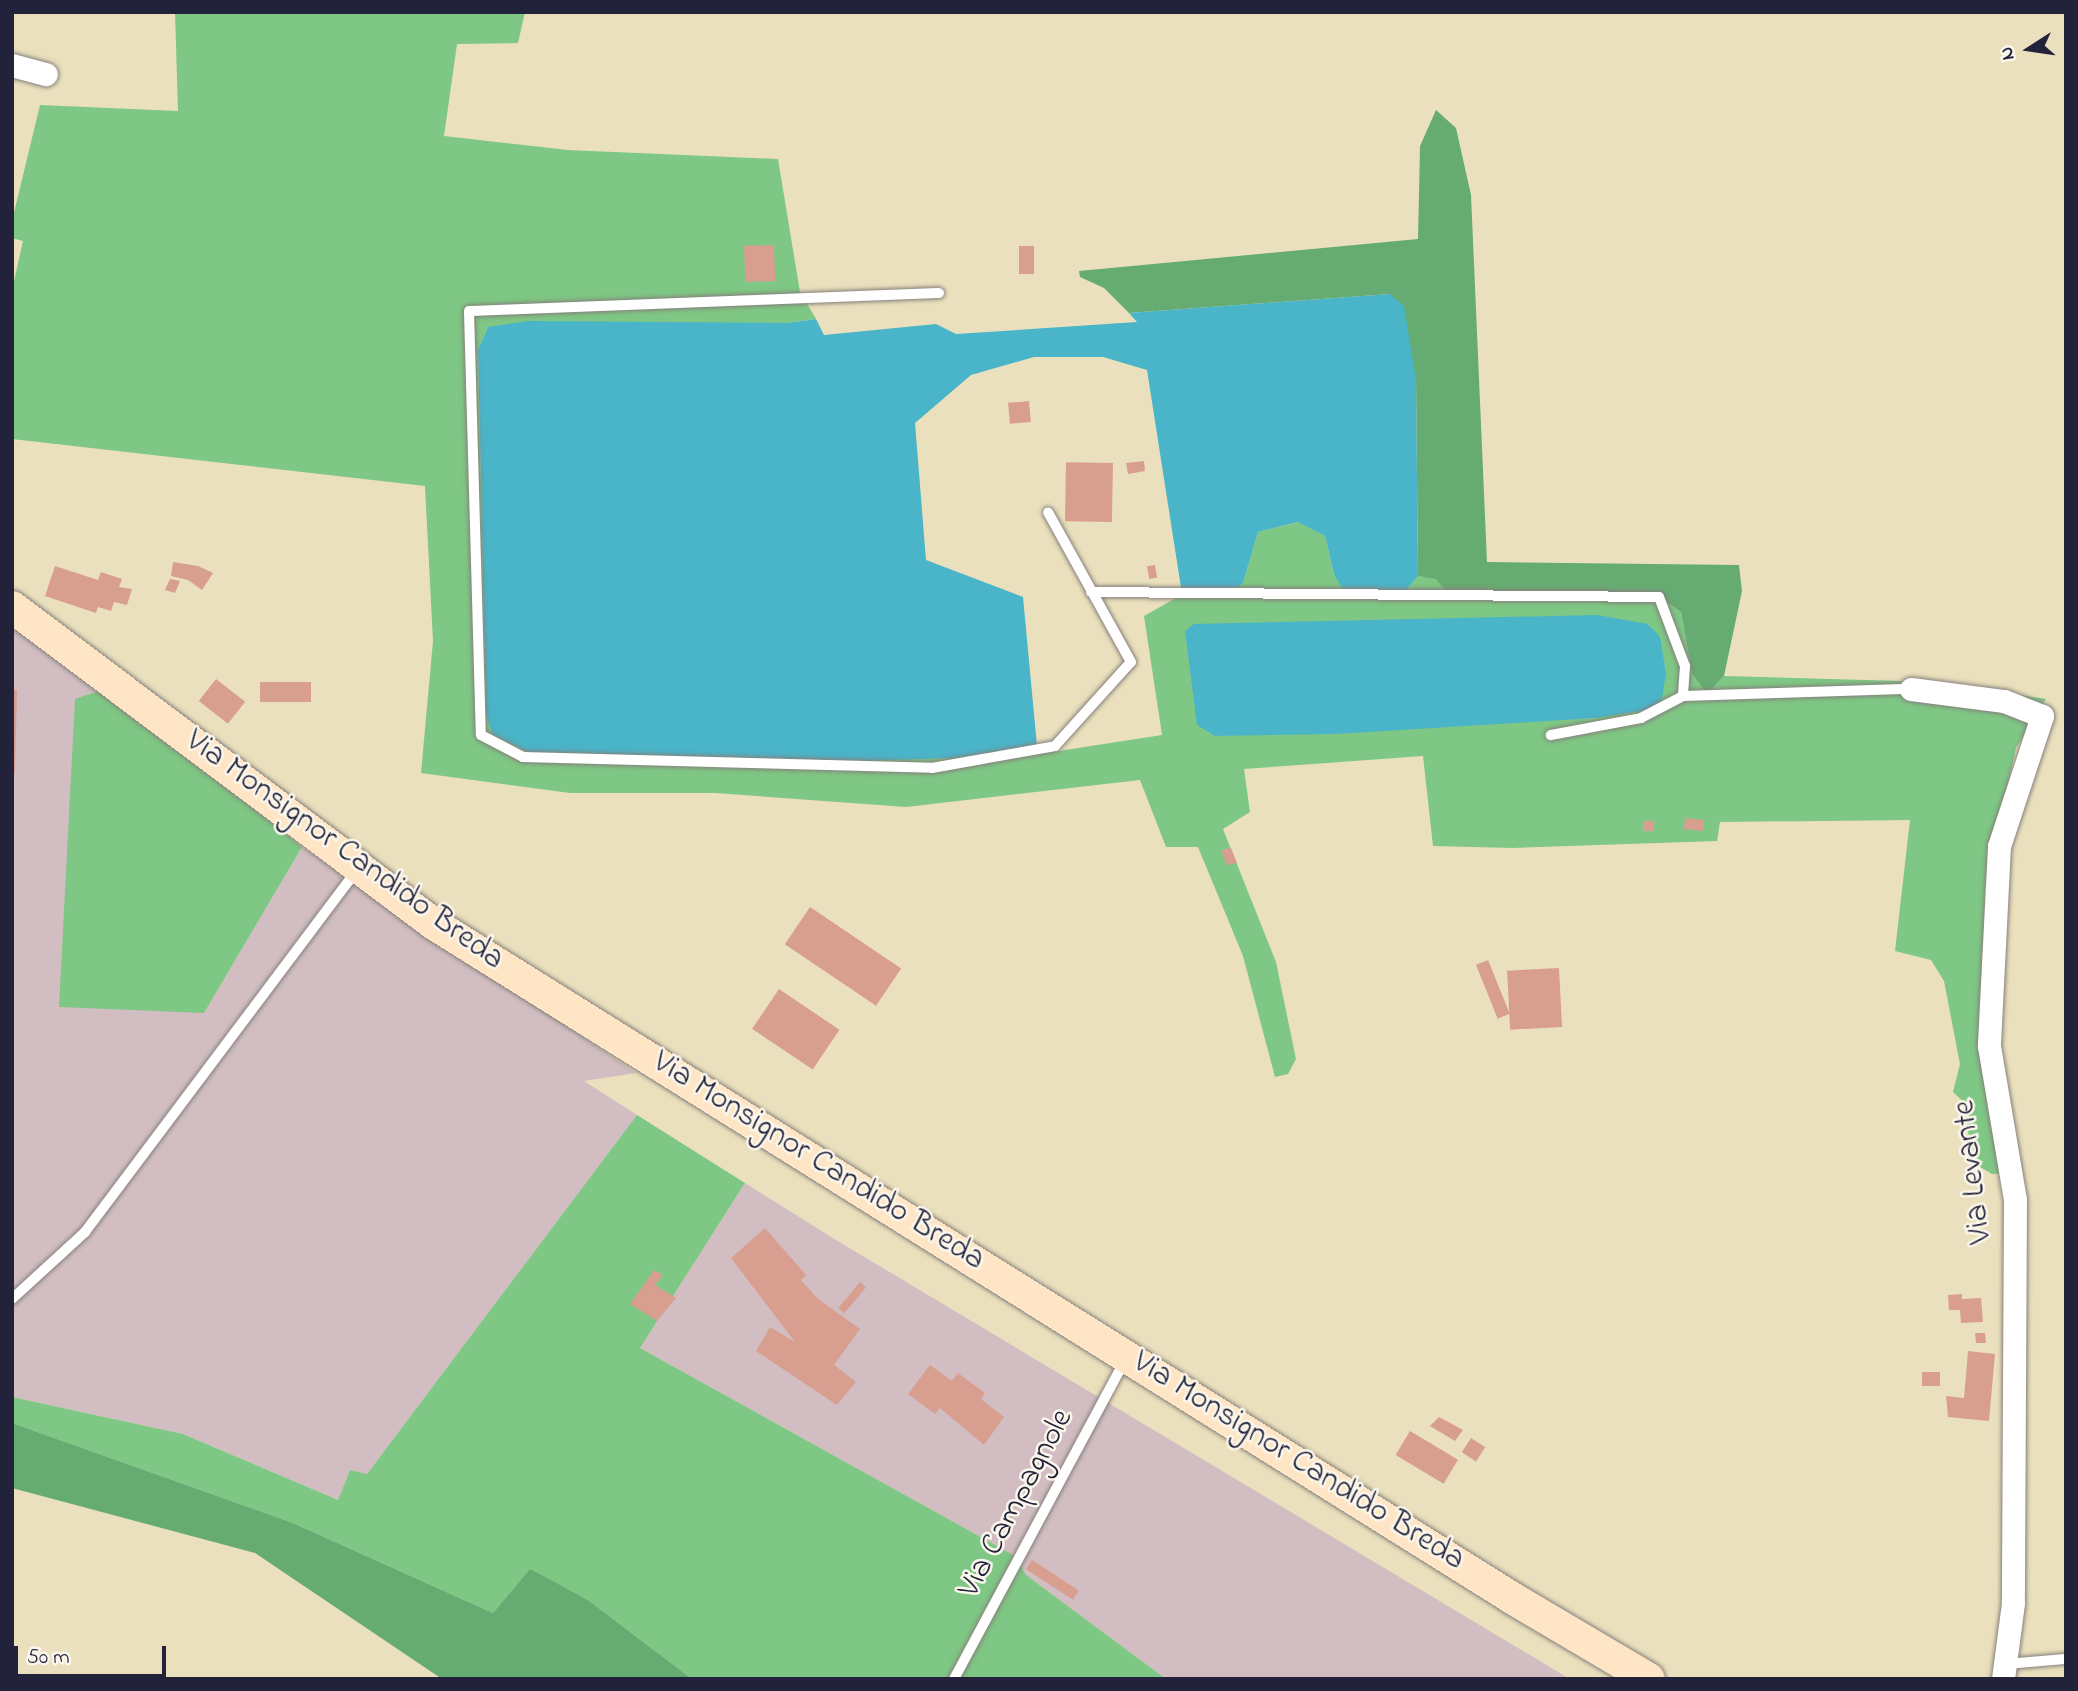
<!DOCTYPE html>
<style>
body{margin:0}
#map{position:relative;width:2078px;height:1691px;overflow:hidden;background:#ebe0bd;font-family:"Indie Flower",sans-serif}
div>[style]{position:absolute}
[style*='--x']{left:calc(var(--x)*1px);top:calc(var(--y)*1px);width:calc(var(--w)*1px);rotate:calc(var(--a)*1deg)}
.industrial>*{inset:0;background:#d2bec2}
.green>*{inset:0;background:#7ec784}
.forest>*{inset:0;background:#66ac72}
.water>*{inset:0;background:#4ab4c8}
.building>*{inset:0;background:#d89f90;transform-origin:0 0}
.roads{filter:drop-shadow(0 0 2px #86817c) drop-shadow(0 0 2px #86817c)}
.service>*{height:10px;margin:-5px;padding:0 5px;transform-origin:5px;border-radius:5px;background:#fff}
.minor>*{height:23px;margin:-11.5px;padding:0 11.5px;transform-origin:11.5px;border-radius:11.5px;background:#fff}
.secondary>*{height:32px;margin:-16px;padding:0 16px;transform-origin:16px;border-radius:16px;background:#fee5c5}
span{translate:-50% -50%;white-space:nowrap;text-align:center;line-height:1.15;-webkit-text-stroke:5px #fbf7ec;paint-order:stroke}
.street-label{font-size:32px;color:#22223b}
.frame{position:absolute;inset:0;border:14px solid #22223b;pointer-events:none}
.north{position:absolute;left:1994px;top:14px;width:70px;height:70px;-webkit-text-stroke:5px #fbf7ec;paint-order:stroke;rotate:258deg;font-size:19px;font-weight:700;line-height:28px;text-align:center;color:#22223b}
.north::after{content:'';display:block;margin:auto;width:24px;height:32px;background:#22223b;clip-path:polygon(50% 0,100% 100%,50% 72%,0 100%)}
.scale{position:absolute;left:14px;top:1646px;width:152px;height:32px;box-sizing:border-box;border:4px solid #22223b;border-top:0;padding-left:9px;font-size:21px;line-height:24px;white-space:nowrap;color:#22223b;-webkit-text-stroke:5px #fbf7ec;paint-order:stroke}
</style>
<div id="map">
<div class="industrial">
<div style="clip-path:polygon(12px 612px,105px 689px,204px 1013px,302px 847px,636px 1073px,584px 1081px,637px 1115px,367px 1474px,350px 1470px,338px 1500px,183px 1434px,12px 1397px)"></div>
<div style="clip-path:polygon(745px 1183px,836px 1240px,1570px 1679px,1166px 1679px,1026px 1575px,1015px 1556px,640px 1348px)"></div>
</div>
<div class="green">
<div style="clip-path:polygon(evenodd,175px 12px,525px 12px,518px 43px,457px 44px,444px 136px,568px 150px,778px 159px,800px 292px,816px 319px,787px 323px,488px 327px,478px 350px,486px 715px,1039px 754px,1162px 735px,1144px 616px,1183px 594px,1243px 583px,1258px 532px,1299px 522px,1325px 536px,1334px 574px,1402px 595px,1418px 576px,1655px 594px,1681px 612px,1692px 674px,1707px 694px,1724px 676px,1935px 682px,2046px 699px,2016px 748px,1985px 888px,1984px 1032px,2006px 1173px,1992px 1174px,1977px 1165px,1967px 1128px,1970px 1108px,1953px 1092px,1960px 1064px,1944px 981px,1931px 960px,1895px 951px,1910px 820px,1720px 822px,1717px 841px,1513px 848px,1433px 846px,1423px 756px,1244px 769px,1250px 812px,1223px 829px,1276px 962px,1296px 1059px,1288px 1074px,1275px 1077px,1243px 956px,1198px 847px,1166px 847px,1140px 780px,906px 807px,715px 793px,570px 793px,421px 773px,433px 641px,425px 486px,12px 439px,12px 290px,23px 241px,12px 238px,12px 221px,40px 105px,178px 111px,175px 12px,1648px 624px,1659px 637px,1666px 673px,1596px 718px,1215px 736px,1648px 624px)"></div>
<div style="clip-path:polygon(105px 689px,302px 847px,204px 1013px,59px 1007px,75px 699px)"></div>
<div style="clip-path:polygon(637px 1115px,745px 1183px,640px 1348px,1015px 1556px,1026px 1575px,1166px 1679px,692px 1679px,588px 1600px,530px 1570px,493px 1613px,293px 1523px,12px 1423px,12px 1397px,183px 1434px,338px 1500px,350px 1470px,367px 1474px)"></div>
</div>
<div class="forest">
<div style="clip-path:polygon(1436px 110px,1456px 128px,1471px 195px,1487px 562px,1739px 565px,1742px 591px,1724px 676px,1707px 694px,1692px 674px,1681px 612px,1655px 594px,1447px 593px,1436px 579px,1418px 576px,1416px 379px,1390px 294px,1129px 313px,1104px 288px,1080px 277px,1079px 271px,1418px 239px,1420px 146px)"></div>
<div style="clip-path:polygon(12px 1423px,293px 1523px,493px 1613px,530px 1569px,588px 1600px,692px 1679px,442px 1679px,255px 1553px,12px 1488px)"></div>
</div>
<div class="water">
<div style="clip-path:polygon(1390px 294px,1404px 306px,1416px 379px,1418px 576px,1402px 595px,1347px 597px,1334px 574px,1325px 536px,1298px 522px,1258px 532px,1243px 583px,1233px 591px,1182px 594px,1147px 370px,1103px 357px,1034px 357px,971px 375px,915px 423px,926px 560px,1023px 597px,1037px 746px,980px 757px,861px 761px,528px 752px,493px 735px,486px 715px,478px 350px,488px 327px,528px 321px,787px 323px,816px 319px,824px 335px,936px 324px,956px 334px,1137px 322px,1129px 313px)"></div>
<div style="clip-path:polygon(1597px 615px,1648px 624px,1660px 637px,1666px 673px,1662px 698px,1653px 709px,1596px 718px,1335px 734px,1215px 736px,1197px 725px,1185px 631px,1194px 624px)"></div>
</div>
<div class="building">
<div style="left:774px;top:245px;width:36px;height:30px;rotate:88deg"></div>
<div style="left:1019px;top:246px;width:15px;height:28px"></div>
<div style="left:1029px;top:401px;width:21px;height:21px;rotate:85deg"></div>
<div style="clip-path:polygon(1144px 461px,1145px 471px,1128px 474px,1126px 463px)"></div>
<div style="left:1113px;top:463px;width:59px;height:47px;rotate:91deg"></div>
<div style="clip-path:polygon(173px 562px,198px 566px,213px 573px,202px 590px,188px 580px,171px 576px)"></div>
<div style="left:1155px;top:565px;width:13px;height:8px;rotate:81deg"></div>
<div style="clip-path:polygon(55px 566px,98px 580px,101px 572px,122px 579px,119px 587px,132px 589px,127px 605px,114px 602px,111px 611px,98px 607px,96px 613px,45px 596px)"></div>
<div style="clip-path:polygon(170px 579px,180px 581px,175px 593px,165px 590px)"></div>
<div style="left:216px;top:679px;width:37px;height:28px;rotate:38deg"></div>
<div style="left:260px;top:682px;width:51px;height:20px"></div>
<div style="clip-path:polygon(12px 690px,17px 690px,15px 773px,12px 773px)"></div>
<div style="left:1685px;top:818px;width:19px;height:11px;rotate:6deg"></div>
<div style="left:1643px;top:821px;width:11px;height:10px"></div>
<div style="clip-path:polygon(1231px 848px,1237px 863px,1227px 865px,1221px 850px)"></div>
<div style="left:810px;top:907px;width:110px;height:45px;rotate:34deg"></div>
<div style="left:1488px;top:960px;width:58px;height:13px;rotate:68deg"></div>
<div style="left:1559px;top:968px;width:59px;height:52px;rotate:87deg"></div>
<div style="left:779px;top:989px;width:73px;height:48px;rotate:34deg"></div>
<div style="clip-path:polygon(765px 1228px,806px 1275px,801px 1280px,818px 1299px,860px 1329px,834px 1365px,856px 1382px,837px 1405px,756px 1351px,770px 1327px,795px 1342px,731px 1258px)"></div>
<div style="clip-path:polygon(654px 1270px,663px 1275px,655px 1285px,676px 1298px,657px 1321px,630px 1304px)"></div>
<div style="left:860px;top:1282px;width:8px;height:34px;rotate:40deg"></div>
<div style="clip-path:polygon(1962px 1294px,1962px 1299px,1981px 1298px,1983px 1322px,1961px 1323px,1960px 1310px,1949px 1310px,1948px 1295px)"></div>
<div style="clip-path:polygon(1975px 1333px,1985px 1333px,1986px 1343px,1976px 1343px)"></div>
<div style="clip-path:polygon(1968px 1351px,1995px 1354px,1989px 1421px,1948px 1417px,1946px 1396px,1964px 1398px)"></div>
<div style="clip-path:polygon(930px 1365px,952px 1381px,958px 1373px,985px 1393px,981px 1399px,1004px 1417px,984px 1445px,940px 1408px,935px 1414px,908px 1394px)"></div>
<div style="left:1922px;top:1372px;width:18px;height:14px"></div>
<div style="clip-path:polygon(1439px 1417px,1463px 1430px,1455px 1441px,1430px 1426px)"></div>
<div style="left:1410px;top:1431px;width:56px;height:28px;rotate:31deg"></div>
<div style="left:1471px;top:1438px;width:17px;height:17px;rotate:33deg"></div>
<div style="left:1032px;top:1560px;width:56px;height:11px;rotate:33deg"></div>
</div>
<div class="roads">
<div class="service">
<div style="--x:939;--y:293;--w:470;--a:177.8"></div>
<div style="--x:469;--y:311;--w:424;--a:88.4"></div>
<div style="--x:481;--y:735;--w:47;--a:27.6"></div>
<div style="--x:523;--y:757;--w:409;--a:1.5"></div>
<div style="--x:932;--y:768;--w:125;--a:-10.1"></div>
<div style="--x:1055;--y:746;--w:113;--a:-47.9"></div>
<div style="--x:1131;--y:662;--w:171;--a:-119"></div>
<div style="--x:1091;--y:592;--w:568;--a:0.5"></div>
<div style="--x:1659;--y:597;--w:74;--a:69.4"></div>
<div style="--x:1685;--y:666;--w:30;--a:94"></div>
<div style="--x:1683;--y:696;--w:47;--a:152.4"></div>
<div style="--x:1641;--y:718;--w:92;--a:169.3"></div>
<div style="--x:1683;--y:696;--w:228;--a:-1.8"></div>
<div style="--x:12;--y:1299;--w:99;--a:-42.5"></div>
<div style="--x:85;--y:1232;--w:455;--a:-53.1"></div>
<div style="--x:2005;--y:1664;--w:61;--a:-4.7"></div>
<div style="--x:954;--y:1679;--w:362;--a:-61.8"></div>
</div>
<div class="minor">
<div style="--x:12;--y:65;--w:35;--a:15"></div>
<div style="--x:1911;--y:689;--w:94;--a:7.4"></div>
<div style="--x:2004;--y:701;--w:41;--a:21.5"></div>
<div style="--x:2042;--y:716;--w:137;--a:108.3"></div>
<div style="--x:1999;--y:846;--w:200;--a:92.9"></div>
<div style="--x:1989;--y:1046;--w:155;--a:80.4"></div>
<div style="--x:2015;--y:1199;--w:404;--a:90.3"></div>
<div style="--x:2013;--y:1603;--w:77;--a:97.5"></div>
</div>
<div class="secondary">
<div style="--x:12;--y:607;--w:528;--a:36.91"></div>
<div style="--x:434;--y:924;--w:1271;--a:32.01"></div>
<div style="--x:1512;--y:1598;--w:159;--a:30.6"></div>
</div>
</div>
<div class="street-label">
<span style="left:344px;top:851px;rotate:36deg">Via Monsignor Candido Breda</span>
<span style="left:818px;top:1162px;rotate:32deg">Via Monsignor Candido Breda</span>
<span style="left:1974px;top:1172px;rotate:-97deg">Via Levante</span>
<span style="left:1298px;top:1462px;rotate:32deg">Via Monsignor Candido Breda</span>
<span style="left:1017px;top:1504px;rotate:-62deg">Via Campagnole</span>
</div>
<div class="frame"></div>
<div class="north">N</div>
<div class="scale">50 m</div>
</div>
